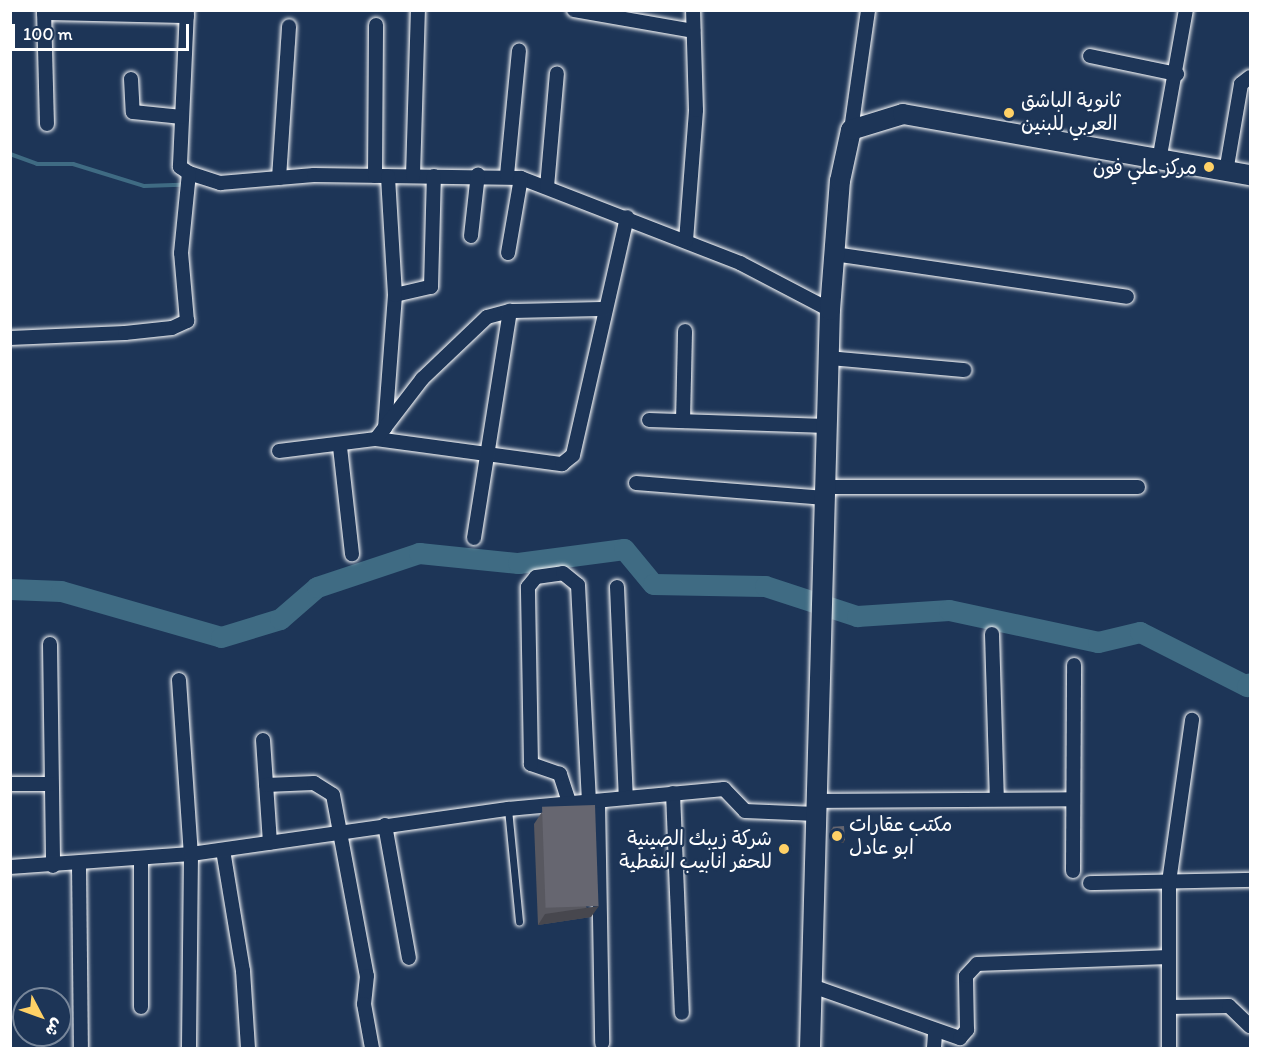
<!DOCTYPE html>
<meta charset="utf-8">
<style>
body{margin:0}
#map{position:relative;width:1261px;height:1059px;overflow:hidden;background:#1d3557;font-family:Itim,"Playpen Sans Arabic",sans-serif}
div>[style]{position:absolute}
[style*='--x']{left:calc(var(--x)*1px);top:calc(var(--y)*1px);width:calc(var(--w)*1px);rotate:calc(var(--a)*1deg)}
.stream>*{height:4px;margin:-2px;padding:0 2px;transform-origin:2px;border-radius:2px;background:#3f6b83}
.river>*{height:21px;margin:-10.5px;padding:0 10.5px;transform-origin:10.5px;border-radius:10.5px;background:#3f6b83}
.roads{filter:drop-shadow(0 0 2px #fff) drop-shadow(0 0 2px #fff)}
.service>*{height:7px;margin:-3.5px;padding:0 3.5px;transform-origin:3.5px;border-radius:3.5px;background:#1d3557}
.minor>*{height:14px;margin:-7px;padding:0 7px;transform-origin:7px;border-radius:7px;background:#1d3557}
.secondary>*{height:20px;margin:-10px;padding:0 10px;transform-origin:10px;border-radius:10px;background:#1d3557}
.wall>*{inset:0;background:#585860}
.shaded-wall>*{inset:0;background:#47474e}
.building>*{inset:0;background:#666670;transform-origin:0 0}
.dots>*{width:16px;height:16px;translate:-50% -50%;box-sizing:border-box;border:3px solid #1d3557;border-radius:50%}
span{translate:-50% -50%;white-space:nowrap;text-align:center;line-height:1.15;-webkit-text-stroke:4.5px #1d3557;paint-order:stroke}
.poi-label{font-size:20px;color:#fff}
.left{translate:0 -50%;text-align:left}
.right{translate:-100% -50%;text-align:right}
.frame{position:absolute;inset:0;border:12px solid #fff;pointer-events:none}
.north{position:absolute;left:12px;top:987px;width:60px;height:60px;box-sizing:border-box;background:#1d3557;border:2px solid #77869a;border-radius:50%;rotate:131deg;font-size:16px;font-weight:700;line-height:24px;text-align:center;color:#fff}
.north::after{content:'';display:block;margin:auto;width:21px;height:27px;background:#ffd166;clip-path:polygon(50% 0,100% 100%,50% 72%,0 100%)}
.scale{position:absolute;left:12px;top:24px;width:177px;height:27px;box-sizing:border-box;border:3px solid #fff;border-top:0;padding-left:8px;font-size:18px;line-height:21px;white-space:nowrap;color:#fff;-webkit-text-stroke:4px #1d3557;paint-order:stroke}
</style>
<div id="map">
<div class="stream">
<div style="--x:10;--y:154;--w:29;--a:20"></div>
<div style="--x:37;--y:164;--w:36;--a:0"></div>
<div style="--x:73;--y:164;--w:74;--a:17.2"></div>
<div style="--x:144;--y:186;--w:37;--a:-2"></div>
</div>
<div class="river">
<div style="--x:10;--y:589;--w:51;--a:2.2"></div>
<div style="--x:61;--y:591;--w:166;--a:16"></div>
<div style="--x:221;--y:637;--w:62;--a:-17"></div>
<div style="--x:280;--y:619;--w:49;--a:-40.9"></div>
<div style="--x:317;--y:587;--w:108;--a:-18.4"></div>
<div style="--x:419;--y:553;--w:100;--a:5.8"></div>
<div style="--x:518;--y:563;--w:107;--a:-7.5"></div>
<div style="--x:624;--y:549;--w:45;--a:50.4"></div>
<div style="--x:653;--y:584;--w:112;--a:1"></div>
<div style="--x:765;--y:586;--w:97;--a:18.1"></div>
<div style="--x:857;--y:616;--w:92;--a:-3.7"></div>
<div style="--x:949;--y:610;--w:152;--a:12.1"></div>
<div style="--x:1098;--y:642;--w:43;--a:-13.4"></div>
<div style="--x:1140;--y:632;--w:120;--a:26.8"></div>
<div style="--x:1247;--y:686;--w:4;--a:-45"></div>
</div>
<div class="roads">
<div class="service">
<div style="--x:508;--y:809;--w:113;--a:84.4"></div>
</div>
<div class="minor">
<div style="--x:44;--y:10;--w:114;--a:88.5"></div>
<div style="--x:187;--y:10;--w:157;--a:92.6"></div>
<div style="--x:180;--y:167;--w:11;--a:34"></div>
<div style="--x:189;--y:173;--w:33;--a:18"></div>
<div style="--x:220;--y:183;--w:94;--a:-4.9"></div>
<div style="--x:314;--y:175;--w:207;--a:0.8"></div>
<div style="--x:521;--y:178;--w:235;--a:21.2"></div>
<div style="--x:740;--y:263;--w:102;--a:27.6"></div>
<div style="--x:574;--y:10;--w:121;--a:10"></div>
<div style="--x:44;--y:13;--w:143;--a:1.2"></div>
<div style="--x:1090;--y:56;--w:89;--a:11.7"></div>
<div style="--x:131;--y:79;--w:33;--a:87"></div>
<div style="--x:133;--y:112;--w:49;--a:5.8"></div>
<div style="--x:851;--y:130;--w:121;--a:-81.9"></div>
<div style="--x:1159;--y:161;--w:153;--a:-79.9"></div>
<div style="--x:1226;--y:172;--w:89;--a:-80.3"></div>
<div style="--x:1241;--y:84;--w:11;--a:-38"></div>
<div style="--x:507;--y:175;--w:125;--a:-84.5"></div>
<div style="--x:375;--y:176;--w:151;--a:-89.6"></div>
<div style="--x:413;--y:176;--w:165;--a:-88.3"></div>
<div style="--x:279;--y:178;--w:152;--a:-86.2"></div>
<div style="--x:547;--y:187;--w:114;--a:-85"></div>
<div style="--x:471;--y:236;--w:62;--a:-83.6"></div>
<div style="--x:686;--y:241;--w:131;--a:-85.6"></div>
<div style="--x:696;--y:110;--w:100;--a:-91.7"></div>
<div style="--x:508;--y:253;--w:76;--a:-80.2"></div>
<div style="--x:834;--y:254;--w:296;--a:8.3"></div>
<div style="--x:395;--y:295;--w:37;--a:-13"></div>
<div style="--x:431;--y:287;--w:111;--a:-88.5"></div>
<div style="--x:10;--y:338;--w:115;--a:-2.5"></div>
<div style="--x:125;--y:333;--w:47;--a:-6.1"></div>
<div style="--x:172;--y:328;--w:17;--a:-25"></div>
<div style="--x:187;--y:321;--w:68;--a:-95"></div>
<div style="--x:181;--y:253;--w:80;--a:-84.3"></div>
<div style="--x:829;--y:358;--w:136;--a:5.1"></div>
<div style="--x:649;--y:420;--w:178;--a:1.9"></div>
<div style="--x:683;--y:421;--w:90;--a:-88.7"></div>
<div style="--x:385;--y:428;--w:133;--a:-85.7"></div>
<div style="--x:395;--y:295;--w:119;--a:-93.4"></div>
<div style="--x:376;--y:439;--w:188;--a:7.7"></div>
<div style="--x:562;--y:464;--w:14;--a:-39"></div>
<div style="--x:573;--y:455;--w:244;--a:-77.2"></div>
<div style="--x:340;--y:447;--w:108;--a:83.6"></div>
<div style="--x:279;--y:451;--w:98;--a:-7.1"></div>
<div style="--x:376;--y:439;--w:76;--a:-52.5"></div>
<div style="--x:422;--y:379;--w:90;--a:-43.6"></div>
<div style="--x:487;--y:317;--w:24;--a:-15"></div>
<div style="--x:510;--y:311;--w:95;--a:-1.2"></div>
<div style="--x:636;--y:483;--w:190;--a:4.5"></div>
<div style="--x:825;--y:487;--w:313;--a:0"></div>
<div style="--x:474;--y:538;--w:230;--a:-81"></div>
<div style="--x:617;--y:587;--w:211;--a:87.6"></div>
<div style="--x:992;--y:634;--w:165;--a:88.3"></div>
<div style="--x:50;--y:644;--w:222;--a:89.2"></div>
<div style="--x:179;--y:680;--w:174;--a:86.1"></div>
<div style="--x:191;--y:854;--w:194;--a:90.6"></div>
<div style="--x:263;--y:740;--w:103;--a:86.1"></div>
<div style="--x:10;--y:784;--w:40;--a:0"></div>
<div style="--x:266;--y:785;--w:48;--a:-2.4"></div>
<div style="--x:314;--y:783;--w:22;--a:32"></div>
<div style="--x:333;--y:795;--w:184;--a:79.4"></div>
<div style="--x:367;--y:976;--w:28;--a:96"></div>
<div style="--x:364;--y:1004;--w:45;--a:79.7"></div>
<div style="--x:673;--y:793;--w:220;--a:87.7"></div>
<div style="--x:816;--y:801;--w:257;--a:-0.4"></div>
<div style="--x:598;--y:803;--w:240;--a:89"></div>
<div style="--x:570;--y:805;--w:33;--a:-108"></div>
<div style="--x:560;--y:774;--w:31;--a:-161"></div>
<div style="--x:531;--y:764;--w:177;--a:-91"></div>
<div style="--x:528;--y:587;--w:13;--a:-51"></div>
<div style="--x:536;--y:577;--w:27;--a:-8"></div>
<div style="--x:563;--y:573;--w:19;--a:39"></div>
<div style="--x:578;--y:585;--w:219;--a:87.1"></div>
<div style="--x:385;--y:825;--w:135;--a:79.8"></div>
<div style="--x:223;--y:850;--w:123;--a:80.6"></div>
<div style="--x:243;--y:971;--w:77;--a:86.3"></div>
<div style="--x:79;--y:865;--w:183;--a:89.4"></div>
<div style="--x:10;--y:867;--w:181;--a:-4.1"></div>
<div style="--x:191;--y:854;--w:320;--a:-8.1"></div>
<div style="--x:508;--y:809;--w:217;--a:-5.3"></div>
<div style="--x:724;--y:789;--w:30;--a:46"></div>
<div style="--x:745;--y:811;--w:71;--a:2.4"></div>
<div style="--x:1073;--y:871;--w:206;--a:-89.7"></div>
<div style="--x:1090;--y:883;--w:160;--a:-1.1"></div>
<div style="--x:812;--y:986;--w:157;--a:19.4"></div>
<div style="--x:960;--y:1038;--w:11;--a:-49"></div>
<div style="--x:967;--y:1030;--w:54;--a:-91.1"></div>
<div style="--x:966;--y:976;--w:16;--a:-47"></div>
<div style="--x:977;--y:964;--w:192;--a:-2.1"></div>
<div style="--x:141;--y:1007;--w:148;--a:-90"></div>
<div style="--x:1169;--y:1007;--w:60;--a:-1"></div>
<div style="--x:1229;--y:1006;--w:29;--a:44"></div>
<div style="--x:934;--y:1048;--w:16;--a:-86"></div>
<div style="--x:1169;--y:1048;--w:166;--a:-90"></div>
<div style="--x:1169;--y:882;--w:164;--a:-81.9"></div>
</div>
<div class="secondary">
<div style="--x:810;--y:1048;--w:738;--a:-88.45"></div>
<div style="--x:830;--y:310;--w:129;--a:-85.6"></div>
<div style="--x:840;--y:181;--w:52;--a:-77.8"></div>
<div style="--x:851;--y:130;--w:54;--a:-17.1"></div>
<div style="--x:903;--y:114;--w:352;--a:10"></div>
</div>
</div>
<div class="wall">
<div style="clip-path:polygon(542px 812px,591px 917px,538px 925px,534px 824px)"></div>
<div style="clip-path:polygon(833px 827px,845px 840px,843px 843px,832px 842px,831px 830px)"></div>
</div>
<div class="shaded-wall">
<div style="clip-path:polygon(834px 840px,845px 840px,843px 843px,832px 842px)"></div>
<div style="clip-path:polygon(599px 906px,591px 917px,538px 925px,545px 914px)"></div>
</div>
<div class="building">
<div style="left:595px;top:805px;width:101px;height:53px;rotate:88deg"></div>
<div style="left:844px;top:826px;width:14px;height:11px;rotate:86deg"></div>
</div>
<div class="dots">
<div style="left:1009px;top:113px;background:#ffd166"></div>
<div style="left:1209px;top:167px;background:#ffd166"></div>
<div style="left:837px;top:836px;background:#ffd166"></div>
<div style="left:784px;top:849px;background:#ffd166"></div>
</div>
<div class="poi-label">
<span class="left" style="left:1021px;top:112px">ثانوية الباشق<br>العربي للبنين</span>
<span class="right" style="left:1197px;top:167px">مركز علي فون</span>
<span class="left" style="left:849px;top:836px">مكتب عقارات<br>ابو عادل</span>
<span class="right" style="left:772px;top:850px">شركة زيبك الصينية<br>للحفر انابيب النفطية</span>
</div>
<div class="frame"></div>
<div class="north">ش</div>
<div class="scale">100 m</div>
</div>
